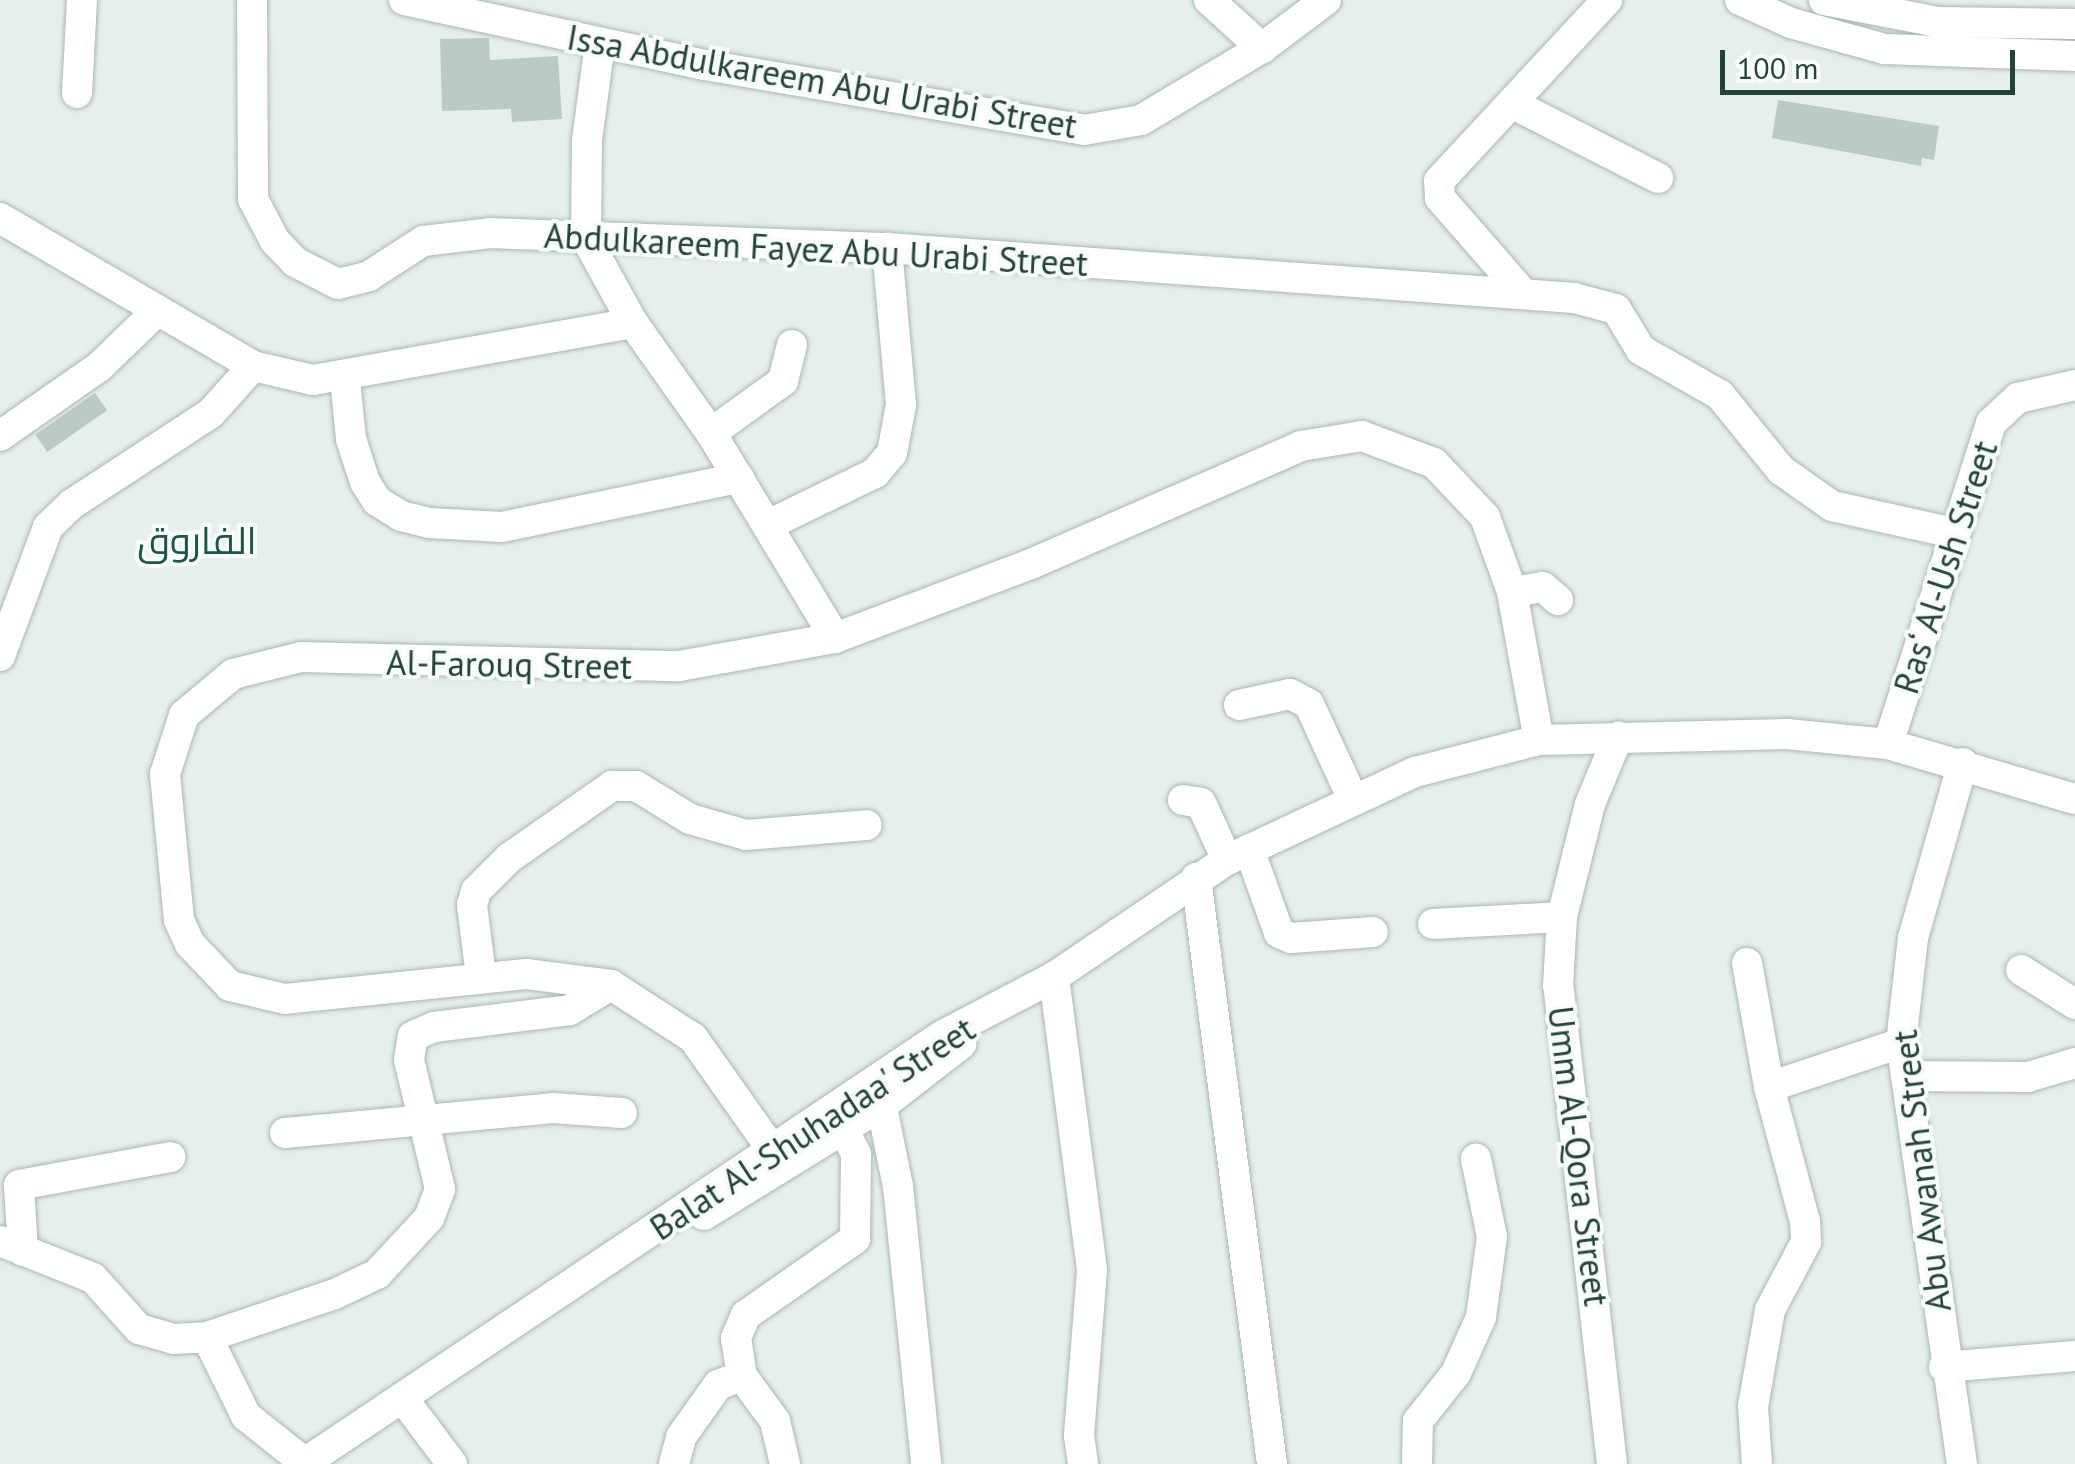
<!DOCTYPE html>
<meta charset="utf-8">
<style>
body{margin:0}
#map{position:relative;width:2075px;height:1464px;overflow:hidden;background:#e6efeb;font-family:"PT Sans",Cairo,sans-serif}
div>[style]{position:absolute}
[style*='--x']{left:calc(var(--x)*1px);top:calc(var(--y)*1px);width:calc(var(--w)*1px);rotate:calc(var(--a)*1deg)}
.building>*{inset:0;background:#bbcac4;transform-origin:0 0}
.roads{filter:drop-shadow(0 0 2px #a8b8b2) drop-shadow(0 0 2px #a8b8b2)}
.minor>*{height:30px;margin:-15px;padding:0 15px;transform-origin:15px;border-radius:15px;background:#fff}
span{translate:-50% -50%;white-space:nowrap;text-align:center;line-height:1.15;-webkit-text-stroke:8px #f7fbf9;paint-order:stroke}
.street-label{font-size:35px;color:#24423a}
.neighbourhood-label{font-size:38px;color:#1f5548}
.scale{position:absolute;left:1720px;top:50px;width:295px;height:45px;box-sizing:border-box;border:5px solid #24423a;border-top:0;padding-left:12px;font-size:30px;line-height:35px;white-space:nowrap;color:#24423a;-webkit-text-stroke:8px #f7fbf9;paint-order:stroke}
</style>
<div id="map">
<div class="building">
<div style="clip-path:polygon(489px 38px,490px 60px,558px 56px,562px 119px,512px 122px,511px 109px,442px 111px,440px 39px)"></div>
<div style="clip-path:polygon(1778px 100px,1939px 126px,1934px 160px,1922px 158px,1921px 166px,1772px 138px)"></div>
<div style="left:95px;top:393px;width:21px;height:73px;rotate:55deg"></div>
</div>
<div class="roads">
<div class="minor">
<div style="--x:252;--y:0;--w:199;--a:89.7"></div>
<div style="--x:253;--y:199;--w:47;--a:62.4"></div>
<div style="--x:275;--y:241;--w:29;--a:46"></div>
<div style="--x:295;--y:262;--w:48;--a:27.1"></div>
<div style="--x:338;--y:284;--w:32;--a:-14"></div>
<div style="--x:369;--y:276;--w:64;--a:-32.9"></div>
<div style="--x:423;--y:241;--w:68;--a:-6.7"></div>
<div style="--x:491;--y:233;--w:396;--a:2.2"></div>
<div style="--x:887;--y:248;--w:689;--a:4.16"></div>
<div style="--x:1574;--y:298;--w:43;--a:14.7"></div>
<div style="--x:1616;--y:309;--w:48;--a:58.6"></div>
<div style="--x:1641;--y:350;--w:91;--a:29.7"></div>
<div style="--x:1720;--y:395;--w:97;--a:50.9"></div>
<div style="--x:1781;--y:470;--w:62;--a:35.2"></div>
<div style="--x:1832;--y:506;--w:125;--a:12.5"></div>
<div style="--x:404;--y:0;--w:308;--a:12.2"></div>
<div style="--x:705;--y:65;--w:385;--a:9.7"></div>
<div style="--x:1084;--y:130;--w:58;--a:-10"></div>
<div style="--x:1141;--y:120;--w:141;--a:-30.8"></div>
<div style="--x:1262;--y:48;--w:80;--a:-36.9"></div>
<div style="--x:1209;--y:0;--w:72;--a:42.2"></div>
<div style="--x:1740;--y:0;--w:56;--a:24.3"></div>
<div style="--x:1791;--y:23;--w:98;--a:15.5"></div>
<div style="--x:1885;--y:49;--w:190;--a:2.1"></div>
<div style="--x:1824;--y:0;--w:116;--a:10.9"></div>
<div style="--x:1938;--y:22;--w:137;--a:0.8"></div>
<div style="--x:600;--y:43;--w:99;--a:97.6"></div>
<div style="--x:587;--y:141;--w:97;--a:90.6"></div>
<div style="--x:586;--y:238;--w:97;--a:61.1"></div>
<div style="--x:633;--y:323;--w:135;--a:54.7"></div>
<div style="--x:711;--y:433;--w:240;--a:58.8"></div>
<div style="--x:77;--y:93;--w:93;--a:-86.9"></div>
<div style="--x:1513;--y:104;--w:163;--a:27"></div>
<div style="--x:0;--y:218;--w:293;--a:30.3"></div>
<div style="--x:253;--y:366;--w:62;--a:13.1"></div>
<div style="--x:313;--y:380;--w:325;--a:-10.1"></div>
<div style="--x:1522;--y:292;--w:125;--a:-131.1"></div>
<div style="--x:1440;--y:198;--w:17;--a:-93"></div>
<div style="--x:1439;--y:181;--w:247;--a:-47.1"></div>
<div style="--x:345;--y:379;--w:60;--a:84.3"></div>
<div style="--x:351;--y:439;--w:45;--a:72"></div>
<div style="--x:365;--y:482;--w:22;--a:58"></div>
<div style="--x:377;--y:501;--w:28;--a:32"></div>
<div style="--x:401;--y:516;--w:30;--a:14"></div>
<div style="--x:430;--y:523;--w:72;--a:3.2"></div>
<div style="--x:502;--y:527;--w:242;--a:-11.7"></div>
<div style="--x:711;--y:433;--w:89;--a:-35.8"></div>
<div style="--x:783;--y:381;--w:37;--a:-76"></div>
<div style="--x:0;--y:436;--w:121;--a:-34.9"></div>
<div style="--x:99;--y:367;--w:78;--a:-44"></div>
<div style="--x:768;--y:525;--w:119;--a:-25.9"></div>
<div style="--x:875;--y:473;--w:26;--a:-50"></div>
<div style="--x:892;--y:453;--w:49;--a:-79.4"></div>
<div style="--x:901;--y:405;--w:158;--a:-95.1"></div>
<div style="--x:1512;--y:592;--w:31;--a:-9"></div>
<div style="--x:1543;--y:587;--w:20;--a:41"></div>
<div style="--x:0;--y:656;--w:138;--a:-69.6"></div>
<div style="--x:48;--y:527;--w:33;--a:-44"></div>
<div style="--x:72;--y:504;--w:166;--a:-33.2"></div>
<div style="--x:211;--y:413;--w:63;--a:-48.2"></div>
<div style="--x:1239;--y:705;--w:52;--a:-12.2"></div>
<div style="--x:1290;--y:694;--w:21;--a:28"></div>
<div style="--x:1309;--y:704;--w:102;--a:65.2"></div>
<div style="--x:1888;--y:744;--w:337;--a:-72.2"></div>
<div style="--x:1991;--y:423;--w:37;--a:-43"></div>
<div style="--x:2018;--y:398;--w:58;--a:-12.8"></div>
<div style="--x:1183;--y:800;--w:18;--a:9"></div>
<div style="--x:1201;--y:803;--w:63;--a:65.5"></div>
<div style="--x:1249;--y:849;--w:89;--a:70.3"></div>
<div style="--x:1279;--y:933;--w:13;--a:23"></div>
<div style="--x:1291;--y:938;--w:82;--a:-4.2"></div>
<div style="--x:1196;--y:878;--w:591;--a:82.61"></div>
<div style="--x:1433;--y:924;--w:129;--a:-3.1"></div>
<div style="--x:1747;--y:963;--w:126;--a:79.9"></div>
<div style="--x:1769;--y:1087;--w:139;--a:75"></div>
<div style="--x:1805;--y:1221;--w:21;--a:87"></div>
<div style="--x:1806;--y:1242;--w:77;--a:117.9"></div>
<div style="--x:1770;--y:1310;--w:97;--a:100"></div>
<div style="--x:1753;--y:1406;--w:58;--a:86.1"></div>
<div style="--x:2021;--y:970;--w:64;--a:32.2"></div>
<div style="--x:481;--y:976;--w:72;--a:-97.2"></div>
<div style="--x:472;--y:905;--w:15;--a:-74"></div>
<div style="--x:476;--y:891;--w:47;--a:-45"></div>
<div style="--x:509;--y:858;--w:126;--a:-35"></div>
<div style="--x:612;--y:786;--w:24;--a:0"></div>
<div style="--x:636;--y:786;--w:63;--a:31.4"></div>
<div style="--x:690;--y:819;--w:58;--a:15.9"></div>
<div style="--x:746;--y:835;--w:121;--a:-4.7"></div>
<div style="--x:1054;--y:977;--w:295;--a:82.6"></div>
<div style="--x:1092;--y:1270;--w:166;--a:94.5"></div>
<div style="--x:1079;--y:1435;--w:29;--a:82"></div>
<div style="--x:1906;--y:1076;--w:122;--a:0.5"></div>
<div style="--x:2028;--y:1077;--w:49;--a:-16.6"></div>
<div style="--x:1769;--y:1087;--w:139;--a:-18.4"></div>
<div style="--x:878;--y:1088;--w:100;--a:78.5"></div>
<div style="--x:898;--y:1186;--w:279;--a:84.2"></div>
<div style="--x:285;--y:1133;--w:269;--a:-5.3"></div>
<div style="--x:553;--y:1108;--w:69;--a:4.1"></div>
<div style="--x:783;--y:1165;--w:156;--a:-125.3"></div>
<div style="--x:693;--y:1038;--w:98;--a:-147.1"></div>
<div style="--x:611;--y:985;--w:86;--a:-172.6"></div>
<div style="--x:526;--y:974;--w:242;--a:174.1"></div>
<div style="--x:285;--y:999;--w:57;--a:-166.7"></div>
<div style="--x:230;--y:986;--w:58;--a:-133.6"></div>
<div style="--x:190;--y:944;--w:26;--a:-115"></div>
<div style="--x:179;--y:920;--w:147;--a:-95.5"></div>
<div style="--x:165;--y:774;--w:62;--a:-72.1"></div>
<div style="--x:184;--y:715;--w:64;--a:-39.9"></div>
<div style="--x:233;--y:674;--w:70;--a:-14"></div>
<div style="--x:301;--y:657;--w:378;--a:1.4"></div>
<div style="--x:679;--y:666;--w:158;--a:-10.2"></div>
<div style="--x:835;--y:638;--w:210;--a:-20.7"></div>
<div style="--x:1031;--y:564;--w:295;--a:-23.6"></div>
<div style="--x:1301;--y:446;--w:62;--a:-9.3"></div>
<div style="--x:1362;--y:436;--w:77;--a:20.6"></div>
<div style="--x:1434;--y:463;--w:74;--a:46.6"></div>
<div style="--x:1485;--y:517;--w:80;--a:70.2"></div>
<div style="--x:1512;--y:592;--w:150;--a:79.7"></div>
<div style="--x:704;--y:1215;--w:211;--a:-31.7"></div>
<div style="--x:884;--y:1104;--w:98;--a:-37.9"></div>
<div style="--x:0;--y:1241;--w:100;--a:21.7"></div>
<div style="--x:93;--y:1278;--w:69;--a:48"></div>
<div style="--x:139;--y:1329;--w:36;--a:16"></div>
<div style="--x:174;--y:1339;--w:33;--a:-3"></div>
<div style="--x:207;--y:1337;--w:135;--a:-18.6"></div>
<div style="--x:335;--y:1294;--w:47;--a:-25.5"></div>
<div style="--x:377;--y:1274;--w:76;--a:-47.1"></div>
<div style="--x:429;--y:1218;--w:31;--a:-69"></div>
<div style="--x:440;--y:1189;--w:133;--a:-103.5"></div>
<div style="--x:409;--y:1060;--w:24;--a:-81"></div>
<div style="--x:413;--y:1036;--w:23;--a:-23"></div>
<div style="--x:434;--y:1027;--w:137;--a:-7.1"></div>
<div style="--x:570;--y:1010;--w:48;--a:-31.4"></div>
<div style="--x:23;--y:1251;--w:66;--a:-93.5"></div>
<div style="--x:19;--y:1185;--w:154;--a:-10.5"></div>
<div style="--x:207;--y:1337;--w:88;--a:63.7"></div>
<div style="--x:246;--y:1416;--w:75;--a:38.5"></div>
<div style="--x:1944;--y:1367;--w:131;--a:-4.8"></div>
<div style="--x:742;--y:1376;--w:38;--a:-99"></div>
<div style="--x:736;--y:1338;--w:25;--a:-67"></div>
<div style="--x:746;--y:1315;--w:133;--a:-34.9"></div>
<div style="--x:855;--y:1239;--w:85;--a:-89.3"></div>
<div style="--x:856;--y:1154;--w:29;--a:-117"></div>
<div style="--x:404;--y:1400;--w:80;--a:53.1"></div>
<div style="--x:303;--y:1464;--w:770;--a:-33.83"></div>
<div style="--x:943;--y:1035;--w:125;--a:-27.6"></div>
<div style="--x:1054;--y:977;--w:209;--a:-34.1"></div>
<div style="--x:1227;--y:860;--w:208;--a:-25.1"></div>
<div style="--x:1415;--y:772;--w:128;--a:-14.5"></div>
<div style="--x:1539;--y:740;--w:248;--a:-1.4"></div>
<div style="--x:1787;--y:734;--w:101;--a:5.7"></div>
<div style="--x:1888;--y:744;--w:195;--a:16.4"></div>
<div style="--x:674;--y:1464;--w:28;--a:-75"></div>
<div style="--x:681;--y:1437;--w:64;--a:-54.6"></div>
<div style="--x:718;--y:1385;--w:26;--a:-21"></div>
<div style="--x:742;--y:1376;--w:56;--a:53.7"></div>
<div style="--x:775;--y:1421;--w:44;--a:76.9"></div>
<div style="--x:1417;--y:1464;--w:43;--a:-88.7"></div>
<div style="--x:1418;--y:1421;--w:61;--a:-51.6"></div>
<div style="--x:1456;--y:1373;--w:61;--a:-65.9"></div>
<div style="--x:1481;--y:1317;--w:81;--a:-82.2"></div>
<div style="--x:1492;--y:1237;--w:80;--a:-101.6"></div>
<div style="--x:1612;--y:1464;--w:481;--a:-96.4"></div>
<div style="--x:1558;--y:986;--w:69;--a:-86.7"></div>
<div style="--x:1562;--y:917;--w:116;--a:-76.1"></div>
<div style="--x:1590;--y:804;--w:73;--a:-67.3"></div>
<div style="--x:1962;--y:1464;--w:425;--a:-98.2"></div>
<div style="--x:1901;--y:1043;--w:106;--a:-83.5"></div>
<div style="--x:1913;--y:938;--w:182;--a:-74.1"></div>
</div>
</div>
<div class="street-label">
<span style="left:822px;top:81px;rotate:10deg">Issa Abdulkareem Abu Urabi Street</span>
<span style="left:816px;top:249px;rotate:3deg">Abdulkareem Fayez Abu Urabi Street</span>
<span style="left:1945px;top:567px;rotate:-72deg">Ras‘ Al-Ush Street</span>
<span style="left:509px;top:664px;rotate:1deg">Al-Farouq Street</span>
<span style="left:812px;top:1128px;rotate:-33deg">Balat Al-Shuhadaa' Street</span>
<span style="left:1579px;top:1156px;rotate:83deg">Umm Al-Qora Street</span>
<span style="left:1921px;top:1171px;rotate:-97deg">Abu Awanah Street</span>
</div>
<div class="neighbourhood-label">
<span style="left:197px;top:540px">الفاروق</span>
</div>
<div class="scale">100 m</div>
</div>
